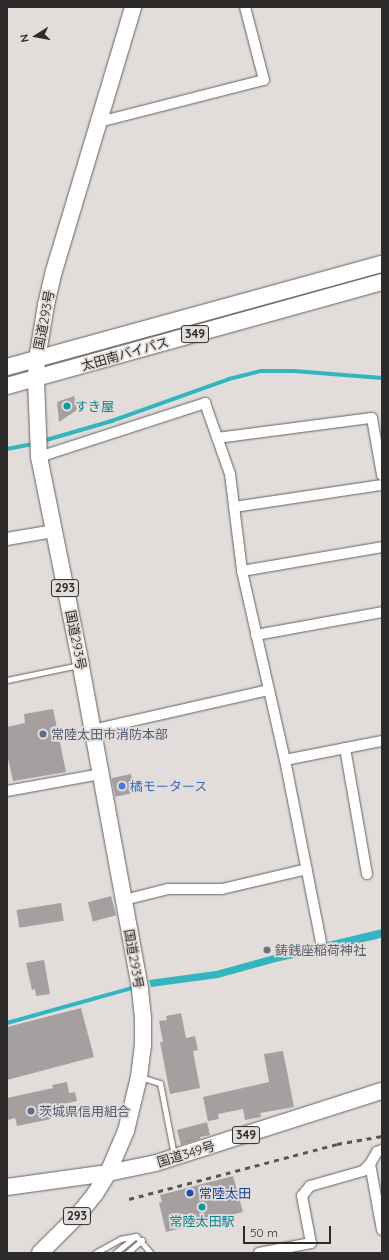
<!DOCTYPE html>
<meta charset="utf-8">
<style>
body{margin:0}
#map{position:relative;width:389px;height:1260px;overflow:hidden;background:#e2ddda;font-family:Quicksand,"Noto Sans JP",sans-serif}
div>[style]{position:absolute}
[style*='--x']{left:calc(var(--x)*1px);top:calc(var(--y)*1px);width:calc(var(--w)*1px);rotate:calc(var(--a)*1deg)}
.water>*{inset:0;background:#33b5c0}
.stream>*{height:3.5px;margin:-1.75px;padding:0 1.75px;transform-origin:1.75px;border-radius:1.75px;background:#33b5c0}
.building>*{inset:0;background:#a5a09f;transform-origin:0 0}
.roads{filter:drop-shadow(0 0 1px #65615e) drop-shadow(0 0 1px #65615e)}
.service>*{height:5px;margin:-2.5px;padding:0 2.5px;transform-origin:2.5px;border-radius:2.5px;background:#fff}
.minor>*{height:10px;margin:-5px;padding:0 5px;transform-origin:5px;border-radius:5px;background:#fff}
.tertiary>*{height:12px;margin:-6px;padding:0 6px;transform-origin:6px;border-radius:6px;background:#fff}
.trunk>*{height:16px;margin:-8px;padding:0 8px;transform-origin:8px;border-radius:8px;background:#fff}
.rail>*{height:3px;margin-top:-1.5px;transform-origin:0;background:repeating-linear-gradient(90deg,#595755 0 5px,transparent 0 10px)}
.dots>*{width:11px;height:11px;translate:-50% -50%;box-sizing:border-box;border:2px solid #e2ddda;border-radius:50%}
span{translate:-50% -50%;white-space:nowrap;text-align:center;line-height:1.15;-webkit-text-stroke:3.5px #e2ddda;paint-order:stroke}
.shield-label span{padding:1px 3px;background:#e2ddda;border:1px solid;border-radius:3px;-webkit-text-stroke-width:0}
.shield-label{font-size:12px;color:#2e2c2b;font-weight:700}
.street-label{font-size:13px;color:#2e2c2b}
.culture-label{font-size:13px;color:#0d838f}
.left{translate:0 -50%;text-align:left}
.service-label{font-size:13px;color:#4e5e75}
.shop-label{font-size:13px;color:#366cbe}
.worship-label{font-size:13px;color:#5b616d}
.transit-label{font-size:13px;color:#164399}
.frame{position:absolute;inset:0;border:8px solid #2e2c2b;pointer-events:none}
.north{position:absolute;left:16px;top:16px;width:40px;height:40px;-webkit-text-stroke:3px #e2ddda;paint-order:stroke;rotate:259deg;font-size:11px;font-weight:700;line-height:16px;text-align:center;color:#2e2c2b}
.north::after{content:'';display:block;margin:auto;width:14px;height:18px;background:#2e2c2b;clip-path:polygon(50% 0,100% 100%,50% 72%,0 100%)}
.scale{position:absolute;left:243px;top:1226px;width:88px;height:18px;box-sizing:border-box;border:2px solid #2e2c2b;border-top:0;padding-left:5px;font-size:12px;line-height:14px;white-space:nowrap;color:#2e2c2b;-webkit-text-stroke:3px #e2ddda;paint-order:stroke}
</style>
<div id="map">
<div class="water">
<div style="clip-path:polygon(382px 929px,382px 937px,377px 939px,276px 962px,218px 978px,151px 987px,149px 980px,216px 971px,274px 955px)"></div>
</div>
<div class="stream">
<div style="--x:43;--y:441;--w:72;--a:-16.2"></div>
<div style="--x:112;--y:421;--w:124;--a:-19.7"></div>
<div style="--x:229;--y:379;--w:33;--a:-14"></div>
<div style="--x:261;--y:371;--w:33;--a:0"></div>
<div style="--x:294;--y:371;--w:88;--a:4.5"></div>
<div style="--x:7;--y:449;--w:26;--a:-11"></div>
<div style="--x:7;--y:1023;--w:130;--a:-15.6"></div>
</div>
<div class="building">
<div style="clip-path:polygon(74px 396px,77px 410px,59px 422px,57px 402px)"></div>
<div style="clip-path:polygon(53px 709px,66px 772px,13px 781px,7px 754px,7px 727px,25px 723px,24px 714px)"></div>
<div style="left:131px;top:774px;width:19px;height:20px;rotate:78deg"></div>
<div style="left:111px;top:896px;width:20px;height:24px;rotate:75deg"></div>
<div style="left:61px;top:903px;width:18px;height:45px;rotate:81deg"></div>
<div style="clip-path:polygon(44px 960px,50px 994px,36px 996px,35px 989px,32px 990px,26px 963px)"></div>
<div style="clip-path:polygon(81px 1008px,94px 1057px,7px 1080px,7px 1027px)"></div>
<div style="clip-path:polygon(181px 1013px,186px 1038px,195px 1036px,198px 1050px,193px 1051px,200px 1088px,170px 1094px,160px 1042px,163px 1042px,159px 1021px,167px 1020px,166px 1016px)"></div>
<div style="clip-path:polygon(283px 1051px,294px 1107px,260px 1113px,261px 1117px,245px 1120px,243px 1109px,218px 1114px,219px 1119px,208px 1121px,203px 1097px,269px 1082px,264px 1054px)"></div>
<div style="clip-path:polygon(67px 1082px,69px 1093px,75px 1092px,77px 1101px,48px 1107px,51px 1119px,17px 1126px,15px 1118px,8px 1120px,7px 1098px,53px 1088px,52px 1085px)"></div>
<div style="clip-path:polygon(207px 1122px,210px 1135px,200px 1137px,200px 1139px,181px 1145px,177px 1130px)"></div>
<div style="clip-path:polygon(233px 1176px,243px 1212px,166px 1232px,159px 1203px,162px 1202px,160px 1195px)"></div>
</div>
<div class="roads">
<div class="service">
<div style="--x:7;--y:680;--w:74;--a:-11.8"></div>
<div style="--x:140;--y:1077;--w:21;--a:17"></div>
<div style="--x:160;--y:1083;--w:73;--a:79"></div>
<div style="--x:95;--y:1253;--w:29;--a:-29"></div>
<div style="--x:120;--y:1239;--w:16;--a:-11"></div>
<div style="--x:136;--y:1236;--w:23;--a:49"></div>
<div style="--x:115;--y:1253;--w:27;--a:-39"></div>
<div style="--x:127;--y:1253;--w:20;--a:-41"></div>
</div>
<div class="minor">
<div style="--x:99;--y:122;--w:170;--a:-14.3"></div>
<div style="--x:264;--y:80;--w:75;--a:-104.6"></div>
<div style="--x:217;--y:438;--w:156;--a:-7.4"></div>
<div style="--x:372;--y:418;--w:58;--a:80"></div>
<div style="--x:39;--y:457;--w:175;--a:-18"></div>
<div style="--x:205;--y:403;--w:75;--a:70.6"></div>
<div style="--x:230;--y:474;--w:98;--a:82.9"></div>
<div style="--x:242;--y:571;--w:194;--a:77.2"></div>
<div style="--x:285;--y:760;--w:185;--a:78.8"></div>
<div style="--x:234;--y:507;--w:150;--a:-8.5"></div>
<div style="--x:242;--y:571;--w:142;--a:-9.7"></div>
<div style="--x:256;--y:635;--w:128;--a:-10.3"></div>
<div style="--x:92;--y:730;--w:180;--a:-12.8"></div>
<div style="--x:345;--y:748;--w:128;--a:80.1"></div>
<div style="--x:285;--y:760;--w:99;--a:-11.1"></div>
<div style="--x:7;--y:791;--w:96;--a:-10.3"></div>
<div style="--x:124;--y:900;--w:45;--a:-14"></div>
<div style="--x:168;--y:889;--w:54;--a:0"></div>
<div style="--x:222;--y:889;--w:87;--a:-13.2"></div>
<div style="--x:370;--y:1164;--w:67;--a:79.7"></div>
<div style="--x:259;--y:1253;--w:53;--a:-10.9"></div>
<div style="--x:311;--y:1243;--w:48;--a:-100.8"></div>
<div style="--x:302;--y:1196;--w:13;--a:-51"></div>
<div style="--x:310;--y:1186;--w:55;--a:-15.8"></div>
<div style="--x:363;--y:1171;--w:10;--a:-45"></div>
<div style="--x:370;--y:1164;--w:14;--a:-60"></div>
<div style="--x:377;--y:1152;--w:5;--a:-22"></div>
</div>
<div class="tertiary">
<div style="--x:7;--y:539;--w:48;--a:-9.7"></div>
</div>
<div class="trunk">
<div style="--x:7;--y:367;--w:389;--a:-15.4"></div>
<div style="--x:7;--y:386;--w:389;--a:-15.5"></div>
<div style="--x:7;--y:1187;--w:102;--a:-7.9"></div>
<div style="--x:108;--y:1173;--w:49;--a:-11.8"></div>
<div style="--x:156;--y:1163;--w:237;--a:-17.7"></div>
<div style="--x:40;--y:1253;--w:54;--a:-45"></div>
<div style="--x:78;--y:1215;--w:27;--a:-51"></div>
<div style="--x:95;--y:1194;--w:25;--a:-58"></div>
<div style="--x:108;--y:1173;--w:46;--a:-66.8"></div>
<div style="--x:126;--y:1131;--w:56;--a:-76.5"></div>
<div style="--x:139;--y:1077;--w:31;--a:-83"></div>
<div style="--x:143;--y:1046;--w:28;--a:-90"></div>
<div style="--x:143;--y:1018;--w:30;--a:-96"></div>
<div style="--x:140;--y:988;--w:328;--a:-100.4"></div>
<div style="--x:81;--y:665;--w:212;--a:-101.4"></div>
<div style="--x:39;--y:457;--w:79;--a:-92.2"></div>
<div style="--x:36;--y:378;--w:19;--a:-87"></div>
<div style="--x:37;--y:359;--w:55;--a:-80.5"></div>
<div style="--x:46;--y:305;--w:35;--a:-77"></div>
<div style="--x:54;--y:271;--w:276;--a:-73.3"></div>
</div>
</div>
<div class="rail">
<div style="--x:129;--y:1199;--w:215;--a:-14.8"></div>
<div style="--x:337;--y:1144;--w:46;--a:-10.1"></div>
</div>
<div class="dots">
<div style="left:67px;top:406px;background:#0f9aa8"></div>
<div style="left:43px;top:734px;background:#5c6f8a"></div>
<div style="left:122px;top:786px;background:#3f7fe0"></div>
<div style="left:267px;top:950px;background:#6b7280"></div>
<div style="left:31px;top:1111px;background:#5c6f8a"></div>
<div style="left:190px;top:1193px;background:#1a4fb4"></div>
<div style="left:202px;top:1207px;background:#0f9aa8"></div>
</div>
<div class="shield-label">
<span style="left:195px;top:334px">349</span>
<span style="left:65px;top:588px">293</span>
<span style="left:246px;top:1135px">349</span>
<span style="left:77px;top:1216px">293</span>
</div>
<div class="street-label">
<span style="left:44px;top:320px;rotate:-79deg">国道293号</span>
<span style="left:125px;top:354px;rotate:-16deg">太田南バイパス</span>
<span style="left:76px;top:640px;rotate:79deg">国道293号</span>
<span style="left:134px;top:959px;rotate:80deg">国道293号</span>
<span style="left:186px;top:1154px;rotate:-17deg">国道349号</span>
</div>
<div class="culture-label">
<span class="left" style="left:75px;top:406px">すき屋</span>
<span style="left:202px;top:1221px">常陸太田駅</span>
</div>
<div class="service-label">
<span class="left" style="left:51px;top:734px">常陸太田市消防本部</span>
<span class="left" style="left:39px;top:1111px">茨城県信用組合</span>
</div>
<div class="shop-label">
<span class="left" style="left:130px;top:786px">橘モータース</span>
</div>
<div class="worship-label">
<span class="left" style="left:275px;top:950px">鋳銭座稲荷神社</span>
</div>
<div class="transit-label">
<span class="left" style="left:199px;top:1193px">常陸太田</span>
</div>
<div class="frame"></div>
<div class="north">N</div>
<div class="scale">50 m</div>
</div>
